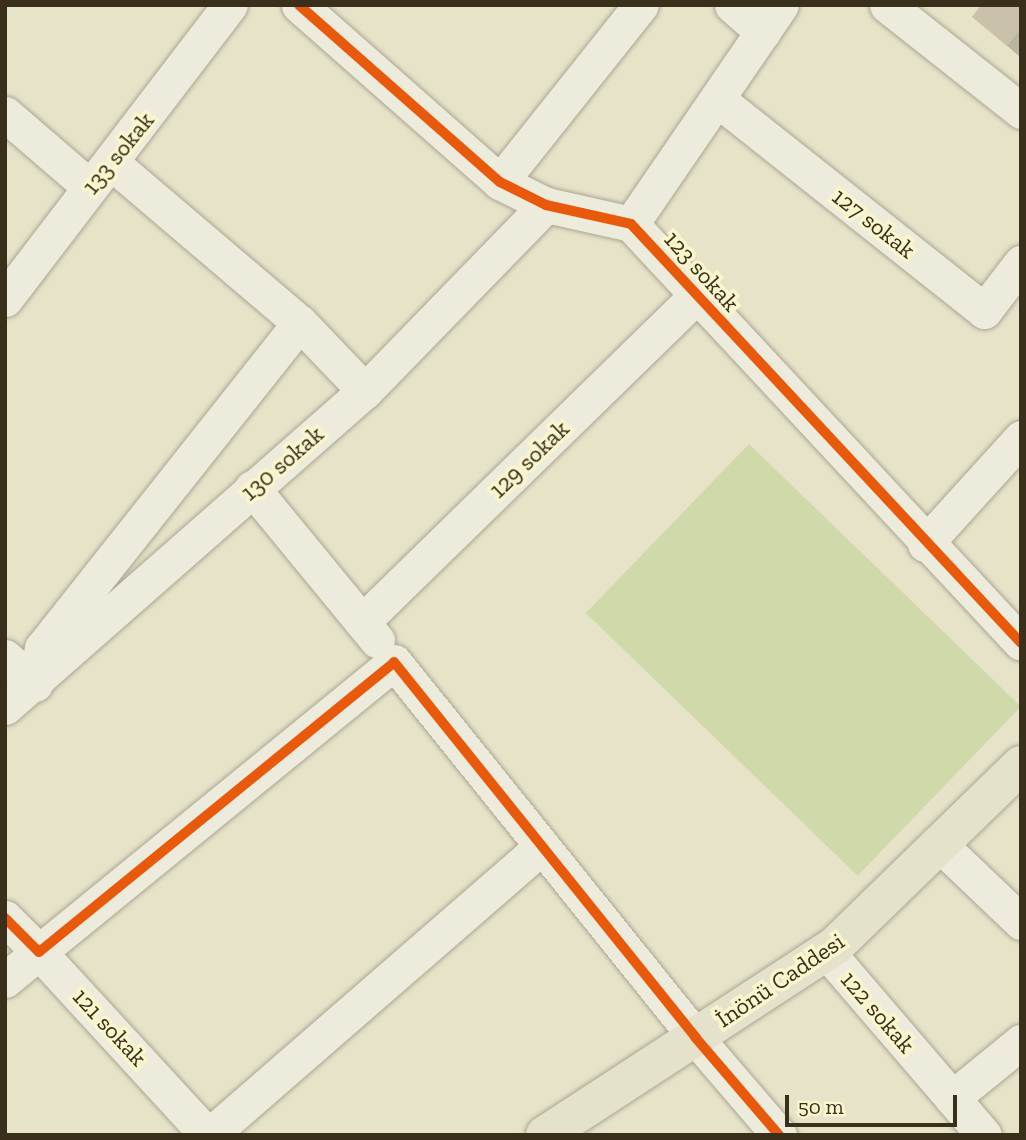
<!DOCTYPE html>
<meta charset="utf-8">
<style>
body{margin:0}
#map{position:relative;width:1026px;height:1140px;overflow:hidden;background:#e6e3c9;font-family:"Zilla Slab",serif}
div>[style]{position:absolute}
[style*='--x']{left:calc(var(--x)*1px);top:calc(var(--y)*1px);width:calc(var(--w)*1px);rotate:calc(var(--a)*1deg)}
.green>*{inset:0;background:#cfd9aa;transform-origin:0 0}
.shadow>*{inset:0;background:#0003}
.building>*{inset:0;background:#cac1aa}
.roads{filter:drop-shadow(0 0 2px #aba693) drop-shadow(0 0 2px #aba693)}
.minor>*{height:35px;margin:-17.5px;padding:0 17.5px;transform-origin:17.5px;border-radius:17.5px;background:#edebdc}
.major>*{height:38px;margin:-19px;padding:0 19px;transform-origin:19px;border-radius:19px;background:#e5e2cc}
.cycleway>*{height:10px;margin:-5px;padding:0 5px;transform-origin:5px;border-radius:5px;background:#e8590c}
span{translate:-50% -50%;white-space:nowrap;text-align:center;line-height:1.15;-webkit-text-stroke:7px #f9f5cd;paint-order:stroke}
.street-label{font-size:24px;color:#3a2f1b}
.frame{position:absolute;inset:0;border:7px solid #3a2f1b;pointer-events:none}
.scale{position:absolute;left:785px;top:1095px;width:172px;height:32px;box-sizing:border-box;border:4px solid #3a2f1b;border-top:0;padding-left:9px;font-size:21px;line-height:24px;white-space:nowrap;color:#3a2f1b;-webkit-text-stroke:5px #f9f5cd;paint-order:stroke}
</style>
<div id="map">
<div class="green">
<div style="left:749px;top:444px;width:378px;height:235px;rotate:44deg"></div>
</div>
<div class="shadow">
<div style="clip-path:polygon(1021px 5px,1021px 55px,1019px 56px,974px 17px)"></div>
</div>
<div class="building">
<div style="clip-path:polygon(981px 5px,1021px 5px,1021px 29px,1007px 46px,972px 17px)"></div>
</div>
<div class="roads">
<div class="minor">
<div style="--x:299;--y:5;--w:268;--a:41.4"></div>
<div style="--x:500;--y:182;--w:51;--a:26.6"></div>
<div style="--x:546;--y:205;--w:87;--a:12.6"></div>
<div style="--x:631;--y:224;--w:572;--a:47.05"></div>
<div style="--x:732;--y:5;--w:41;--a:41.1"></div>
<div style="--x:887;--y:5;--w:171;--a:38.3"></div>
<div style="--x:717;--y:99;--w:341;--a:38.4"></div>
<div style="--x:984;--y:311;--w:61;--a:-52.4"></div>
<div style="--x:5;--y:114;--w:112;--a:40.7"></div>
<div style="--x:113;--y:164;--w:245;--a:40.4"></div>
<div style="--x:300;--y:323;--w:94;--a:46.3"></div>
<div style="--x:500;--y:182;--w:226;--a:-51.5"></div>
<div style="--x:631;--y:224;--w:265;--a:-55.6"></div>
<div style="--x:5;--y:299;--w:370;--a:-52.6"></div>
<div style="--x:252;--y:488;--w:197;--a:50.6"></div>
<div style="--x:925;--y:544;--w:143;--a:-47.8"></div>
<div style="--x:362;--y:622;--w:467;--a:-44.3"></div>
<div style="--x:5;--y:657;--w:40;--a:42"></div>
<div style="--x:35;--y:684;--w:37;--a:-79"></div>
<div style="--x:42;--y:648;--w:415;--a:-51.6"></div>
<div style="--x:5;--y:707;--w:479;--a:-41.3"></div>
<div style="--x:365;--y:391;--w:260;--a:-45.8"></div>
<div style="--x:938;--y:843;--w:115;--a:43.6"></div>
<div style="--x:5;--y:918;--w:48;--a:45"></div>
<div style="--x:39;--y:952;--w:458;--a:-39.2"></div>
<div style="--x:394;--y:662;--w:481;--a:51.2"></div>
<div style="--x:695;--y:1037;--w:129;--a:49.4"></div>
<div style="--x:827;--y:952;--w:241;--a:49.4"></div>
<div style="--x:5;--y:980;--w:44;--a:-39.5"></div>
<div style="--x:39;--y:952;--w:248;--a:47.4"></div>
<div style="--x:952;--y:1098;--w:89;--a:-39.1"></div>
<div style="--x:210;--y:1135;--w:440;--a:-41"></div>
</div>
<div class="major">
<div style="--x:545;--y:1135;--w:346;--a:-33.1"></div>
<div style="--x:835;--y:946;--w:260;--a:-44.2"></div>
</div>
</div>
<div class="cycleway">
<div style="--x:299;--y:5;--w:268;--a:41.4"></div>
<div style="--x:500;--y:182;--w:51;--a:26.6"></div>
<div style="--x:546;--y:205;--w:87;--a:12.6"></div>
<div style="--x:631;--y:224;--w:572;--a:47.05"></div>
<div style="--x:5;--y:918;--w:48;--a:45"></div>
<div style="--x:39;--y:952;--w:458;--a:-39.2"></div>
<div style="--x:394;--y:662;--w:481;--a:51.2"></div>
<div style="--x:695;--y:1037;--w:129;--a:49.4"></div>
</div>
<div class="street-label">
<span style="left:118px;top:153px;rotate:-51deg">133 sokak</span>
<span style="left:874px;top:223px;rotate:38deg">127 sokak</span>
<span style="left:702px;top:271px;rotate:48deg">123 sokak</span>
<span style="left:529px;top:459px;rotate:-44deg">129 sokak</span>
<span style="left:282px;top:463px;rotate:-41deg">130 sokak</span>
<span style="left:780px;top:980px;rotate:-34deg">İnönü Caddesi</span>
<span style="left:878px;top:1012px;rotate:49deg">122 sokak</span>
<span style="left:110px;top:1027px;rotate:47deg">121 sokak</span>
</div>
<div class="frame"></div>
<div class="scale">50 m</div>
</div>
